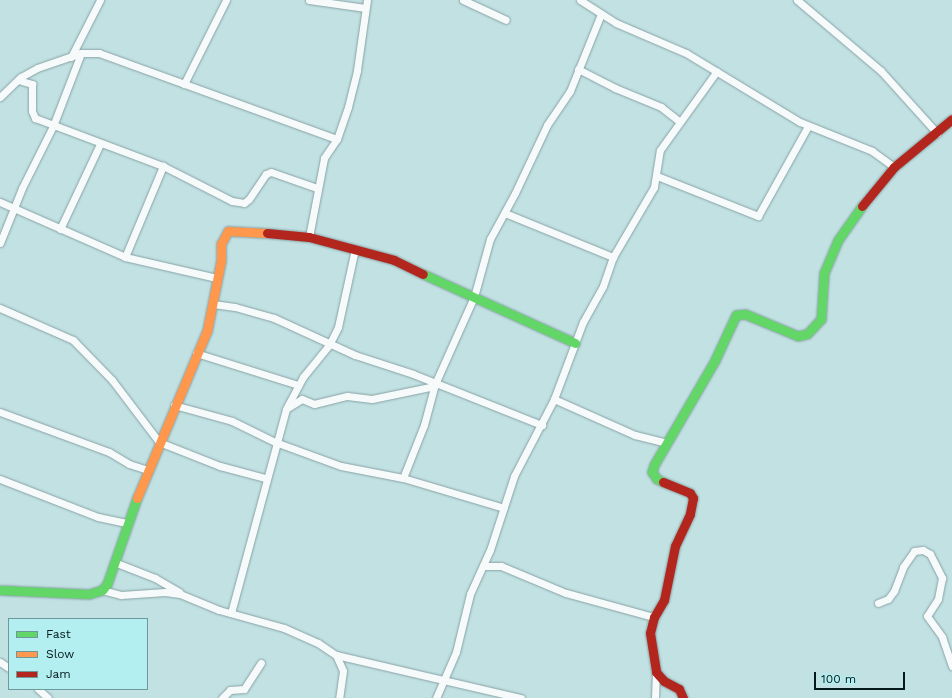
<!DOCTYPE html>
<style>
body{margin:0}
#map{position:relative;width:952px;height:698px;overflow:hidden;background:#c1e1e3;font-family:"Work Sans",sans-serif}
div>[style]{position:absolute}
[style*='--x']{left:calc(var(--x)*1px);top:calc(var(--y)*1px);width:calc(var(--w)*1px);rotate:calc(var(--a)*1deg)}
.roads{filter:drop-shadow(0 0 1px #89a2a4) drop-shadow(0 0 1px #89a2a4)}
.street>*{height:7px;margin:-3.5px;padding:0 3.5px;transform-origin:3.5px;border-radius:3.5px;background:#f6fafb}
.fast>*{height:9px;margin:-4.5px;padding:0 4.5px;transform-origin:4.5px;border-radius:4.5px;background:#63d668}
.slow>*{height:9px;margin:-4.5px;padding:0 4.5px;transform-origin:4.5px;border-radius:4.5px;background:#ff974d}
.jam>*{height:9px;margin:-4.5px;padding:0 4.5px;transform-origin:4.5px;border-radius:4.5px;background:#b3261e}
span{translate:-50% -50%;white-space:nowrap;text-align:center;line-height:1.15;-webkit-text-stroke:3px #b3eef1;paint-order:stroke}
.legend{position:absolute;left:8px;top:618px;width:140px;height:72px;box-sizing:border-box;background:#b3eef1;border:1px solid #6d999b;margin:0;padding:5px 7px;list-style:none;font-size:12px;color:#03191a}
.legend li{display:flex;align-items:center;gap:8px;height:20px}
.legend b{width:20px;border:1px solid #6d999b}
.scale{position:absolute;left:814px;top:672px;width:91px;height:18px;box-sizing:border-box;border:2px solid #03191a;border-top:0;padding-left:5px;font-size:12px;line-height:14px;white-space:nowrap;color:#03191a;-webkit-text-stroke:3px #b3eef1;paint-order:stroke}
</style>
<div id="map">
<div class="roads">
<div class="street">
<div style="--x:309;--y:0;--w:57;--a:8.1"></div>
<div style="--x:463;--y:0;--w:47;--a:24.9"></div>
<div style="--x:580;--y:0;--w:43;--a:32.6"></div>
<div style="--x:616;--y:23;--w:76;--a:23.2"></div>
<div style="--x:686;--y:53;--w:133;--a:31.2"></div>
<div style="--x:800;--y:122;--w:78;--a:21.9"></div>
<div style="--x:872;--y:151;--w:27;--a:36"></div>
<div style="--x:797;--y:0;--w:110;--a:40.2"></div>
<div style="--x:881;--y:71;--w:84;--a:47.9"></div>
<div style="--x:71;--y:57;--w:64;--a:-63"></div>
<div style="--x:578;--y:69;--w:42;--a:27.2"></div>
<div style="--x:615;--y:88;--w:50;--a:22.4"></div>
<div style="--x:661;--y:107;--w:23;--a:38"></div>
<div style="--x:18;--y:80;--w:15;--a:16"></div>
<div style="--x:32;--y:84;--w:27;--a:90"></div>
<div style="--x:32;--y:111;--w:8;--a:67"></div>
<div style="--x:35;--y:118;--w:137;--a:20.6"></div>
<div style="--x:163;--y:166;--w:77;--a:26.9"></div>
<div style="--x:232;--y:201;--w:12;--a:9"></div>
<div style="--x:244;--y:203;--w:6;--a:-39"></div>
<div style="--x:249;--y:199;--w:30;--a:-56"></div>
<div style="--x:266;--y:174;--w:5;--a:-22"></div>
<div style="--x:271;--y:172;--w:49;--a:19.2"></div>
<div style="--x:184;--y:84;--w:94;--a:-63.4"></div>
<div style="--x:0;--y:97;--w:29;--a:-44"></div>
<div style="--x:21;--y:77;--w:18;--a:-29"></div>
<div style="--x:37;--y:68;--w:46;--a:-18.8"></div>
<div style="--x:81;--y:53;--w:18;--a:0"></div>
<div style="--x:99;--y:53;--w:253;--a:19.9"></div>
<div style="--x:657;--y:176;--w:109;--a:21.6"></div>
<div style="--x:758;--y:216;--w:103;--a:-60.9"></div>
<div style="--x:0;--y:202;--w:137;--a:23.7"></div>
<div style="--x:125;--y:257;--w:94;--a:12.9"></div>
<div style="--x:505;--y:213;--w:117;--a:22.2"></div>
<div style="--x:60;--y:229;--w:94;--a:-64.8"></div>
<div style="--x:309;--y:237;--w:80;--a:-79.2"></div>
<div style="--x:324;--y:158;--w:23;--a:-56"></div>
<div style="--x:337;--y:139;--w:34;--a:-71"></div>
<div style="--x:348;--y:107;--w:38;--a:-76"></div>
<div style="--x:357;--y:70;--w:71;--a:-81.9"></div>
<div style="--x:0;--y:243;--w:59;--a:-68.2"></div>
<div style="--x:22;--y:188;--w:69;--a:-63.4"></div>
<div style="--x:53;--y:126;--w:78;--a:-69"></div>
<div style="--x:125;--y:257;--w:99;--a:-67.3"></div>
<div style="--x:213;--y:304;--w:22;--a:8"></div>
<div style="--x:235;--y:307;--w:41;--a:15.8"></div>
<div style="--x:274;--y:318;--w:89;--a:24.6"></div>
<div style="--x:355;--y:355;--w:61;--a:18.1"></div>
<div style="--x:413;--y:374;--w:139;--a:21.6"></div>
<div style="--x:0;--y:308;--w:80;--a:23.7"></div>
<div style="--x:73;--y:340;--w:56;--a:45.7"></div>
<div style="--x:112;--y:380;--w:78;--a:52.8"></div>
<div style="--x:159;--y:442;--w:66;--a:21.5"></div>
<div style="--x:220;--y:466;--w:47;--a:14.9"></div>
<div style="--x:196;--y:353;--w:107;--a:17.4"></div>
<div style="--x:554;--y:399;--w:89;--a:24"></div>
<div style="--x:635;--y:435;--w:32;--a:14"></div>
<div style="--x:174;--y:405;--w:60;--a:15.4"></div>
<div style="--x:232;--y:421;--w:48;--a:26"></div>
<div style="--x:275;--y:442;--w:70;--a:20"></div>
<div style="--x:341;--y:466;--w:63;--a:11"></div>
<div style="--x:403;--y:478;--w:105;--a:16.5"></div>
<div style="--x:289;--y:407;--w:15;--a:-32"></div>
<div style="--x:302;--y:399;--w:13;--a:23"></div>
<div style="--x:314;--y:404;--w:34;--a:-14"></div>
<div style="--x:347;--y:396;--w:25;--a:7"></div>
<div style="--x:372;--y:399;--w:64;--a:-11.7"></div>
<div style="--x:0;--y:412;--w:116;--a:20.2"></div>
<div style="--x:109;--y:452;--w:23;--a:31"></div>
<div style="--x:129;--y:464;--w:20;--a:18"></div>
<div style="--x:403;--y:478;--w:57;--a:-68.4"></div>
<div style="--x:424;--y:425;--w:42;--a:-75"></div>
<div style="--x:435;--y:384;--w:95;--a:-65.9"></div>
<div style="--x:474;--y:297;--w:60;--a:-74.6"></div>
<div style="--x:490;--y:239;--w:52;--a:-61.5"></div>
<div style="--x:515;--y:193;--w:75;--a:-64.8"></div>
<div style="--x:547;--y:125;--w:41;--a:-55.9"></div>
<div style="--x:570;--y:91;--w:83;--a:-68.1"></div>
<div style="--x:0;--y:479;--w:105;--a:21.2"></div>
<div style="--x:98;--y:517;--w:29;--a:12"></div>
<div style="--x:114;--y:562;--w:44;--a:21.3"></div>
<div style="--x:155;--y:578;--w:28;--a:30"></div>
<div style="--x:483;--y:566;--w:18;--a:0"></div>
<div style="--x:501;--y:566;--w:70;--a:22.6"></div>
<div style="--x:566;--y:593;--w:91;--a:15.3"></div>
<div style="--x:102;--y:590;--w:20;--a:15"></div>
<div style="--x:121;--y:595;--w:44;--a:-3.9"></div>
<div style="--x:165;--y:592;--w:15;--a:8"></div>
<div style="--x:180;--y:594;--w:42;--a:22.3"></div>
<div style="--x:219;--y:610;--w:67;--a:15.5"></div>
<div style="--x:284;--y:628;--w:37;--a:24"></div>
<div style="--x:318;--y:643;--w:22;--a:34"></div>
<div style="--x:336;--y:655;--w:190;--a:13.1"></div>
<div style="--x:878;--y:603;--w:11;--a:-22"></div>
<div style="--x:888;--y:599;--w:10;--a:-53"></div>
<div style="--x:894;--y:591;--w:26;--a:-69"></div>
<div style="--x:903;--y:567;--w:19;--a:-55"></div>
<div style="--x:914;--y:551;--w:9;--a:-6"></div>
<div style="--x:923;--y:550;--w:8;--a:30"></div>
<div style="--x:930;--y:554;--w:27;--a:63"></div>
<div style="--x:942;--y:578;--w:21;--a:101"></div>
<div style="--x:938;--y:599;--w:20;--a:123"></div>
<div style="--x:927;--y:616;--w:26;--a:54"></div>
<div style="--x:942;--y:637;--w:31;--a:71"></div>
<div style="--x:231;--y:613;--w:211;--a:-74.9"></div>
<div style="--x:286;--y:409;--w:36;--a:-62"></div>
<div style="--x:303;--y:377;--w:41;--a:-50.9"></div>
<div style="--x:329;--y:345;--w:20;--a:-63"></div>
<div style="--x:338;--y:327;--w:80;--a:-77.7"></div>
<div style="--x:336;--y:655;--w:17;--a:66"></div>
<div style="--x:343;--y:671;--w:27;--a:98"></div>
<div style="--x:0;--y:662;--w:11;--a:34"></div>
<div style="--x:38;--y:689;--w:13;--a:42"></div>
<div style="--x:222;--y:698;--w:11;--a:-45"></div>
<div style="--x:230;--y:690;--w:14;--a:-4"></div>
<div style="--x:244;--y:689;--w:31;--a:-57"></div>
<div style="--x:436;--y:698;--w:50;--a:-66.5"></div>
<div style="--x:456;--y:652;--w:60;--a:-76.4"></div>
<div style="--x:470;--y:594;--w:48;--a:-65.6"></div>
<div style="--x:490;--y:550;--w:78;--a:-72"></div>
<div style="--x:514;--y:476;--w:87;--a:-62.5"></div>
<div style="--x:554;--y:399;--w:82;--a:-69.4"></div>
<div style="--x:583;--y:322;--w:41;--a:-60.9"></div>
<div style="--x:603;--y:286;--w:31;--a:-71"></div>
<div style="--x:613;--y:257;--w:81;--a:-59.6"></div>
<div style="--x:654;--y:187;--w:37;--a:-81"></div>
<div style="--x:660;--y:150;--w:97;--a:-54.2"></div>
<div style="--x:655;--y:698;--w:26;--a:-88"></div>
</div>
<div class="fast">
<div style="--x:423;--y:274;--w:167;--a:24.4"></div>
<div style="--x:663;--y:482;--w:7;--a:-153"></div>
<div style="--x:657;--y:479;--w:9;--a:-126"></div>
<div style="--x:652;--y:472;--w:7;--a:-74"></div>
<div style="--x:654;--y:465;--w:121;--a:-59.8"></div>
<div style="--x:715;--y:360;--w:50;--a:-65"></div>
<div style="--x:736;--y:315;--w:9;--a:-6"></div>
<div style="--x:745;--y:314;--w:57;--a:22.5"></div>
<div style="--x:798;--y:336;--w:9;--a:-13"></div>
<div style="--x:807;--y:334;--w:21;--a:-47"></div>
<div style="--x:821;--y:319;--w:46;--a:-86.3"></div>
<div style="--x:824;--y:273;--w:36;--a:-67"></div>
<div style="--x:838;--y:240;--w:42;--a:-54.8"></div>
<div style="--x:0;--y:590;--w:89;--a:2.6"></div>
<div style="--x:89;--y:594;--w:14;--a:-17"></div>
<div style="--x:102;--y:590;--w:8;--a:-50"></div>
<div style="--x:107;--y:584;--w:91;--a:-70.8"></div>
</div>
<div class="slow">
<div style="--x:137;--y:498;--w:181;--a:-67.3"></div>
<div style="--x:207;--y:331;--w:72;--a:-78.8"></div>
<div style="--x:221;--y:260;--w:16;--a:-90"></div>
<div style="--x:221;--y:244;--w:15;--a:-62"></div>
<div style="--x:228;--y:231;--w:39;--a:3"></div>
</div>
<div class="jam">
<div style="--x:862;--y:206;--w:50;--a:-50.6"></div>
<div style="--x:894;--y:167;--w:75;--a:-39.6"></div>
<div style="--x:267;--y:233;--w:42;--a:5.4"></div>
<div style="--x:309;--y:237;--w:88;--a:15.1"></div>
<div style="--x:394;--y:260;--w:32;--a:26"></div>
<div style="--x:663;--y:482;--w:29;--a:22"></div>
<div style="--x:690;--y:493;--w:6;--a:59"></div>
<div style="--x:693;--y:498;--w:16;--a:101"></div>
<div style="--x:690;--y:514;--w:35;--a:115"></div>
<div style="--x:675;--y:546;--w:55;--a:101.5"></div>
<div style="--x:664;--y:600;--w:20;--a:120"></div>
<div style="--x:654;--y:617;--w:16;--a:104"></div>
<div style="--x:650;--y:633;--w:39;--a:81"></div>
<div style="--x:656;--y:672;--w:12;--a:48"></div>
<div style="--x:664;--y:681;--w:17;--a:28"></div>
<div style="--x:679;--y:689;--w:10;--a:66"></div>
</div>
</div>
<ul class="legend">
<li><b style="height:5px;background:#63d668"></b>Fast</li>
<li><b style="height:5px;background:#ff974d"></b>Slow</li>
<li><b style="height:5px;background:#b3261e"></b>Jam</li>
</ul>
<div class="scale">100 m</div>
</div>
